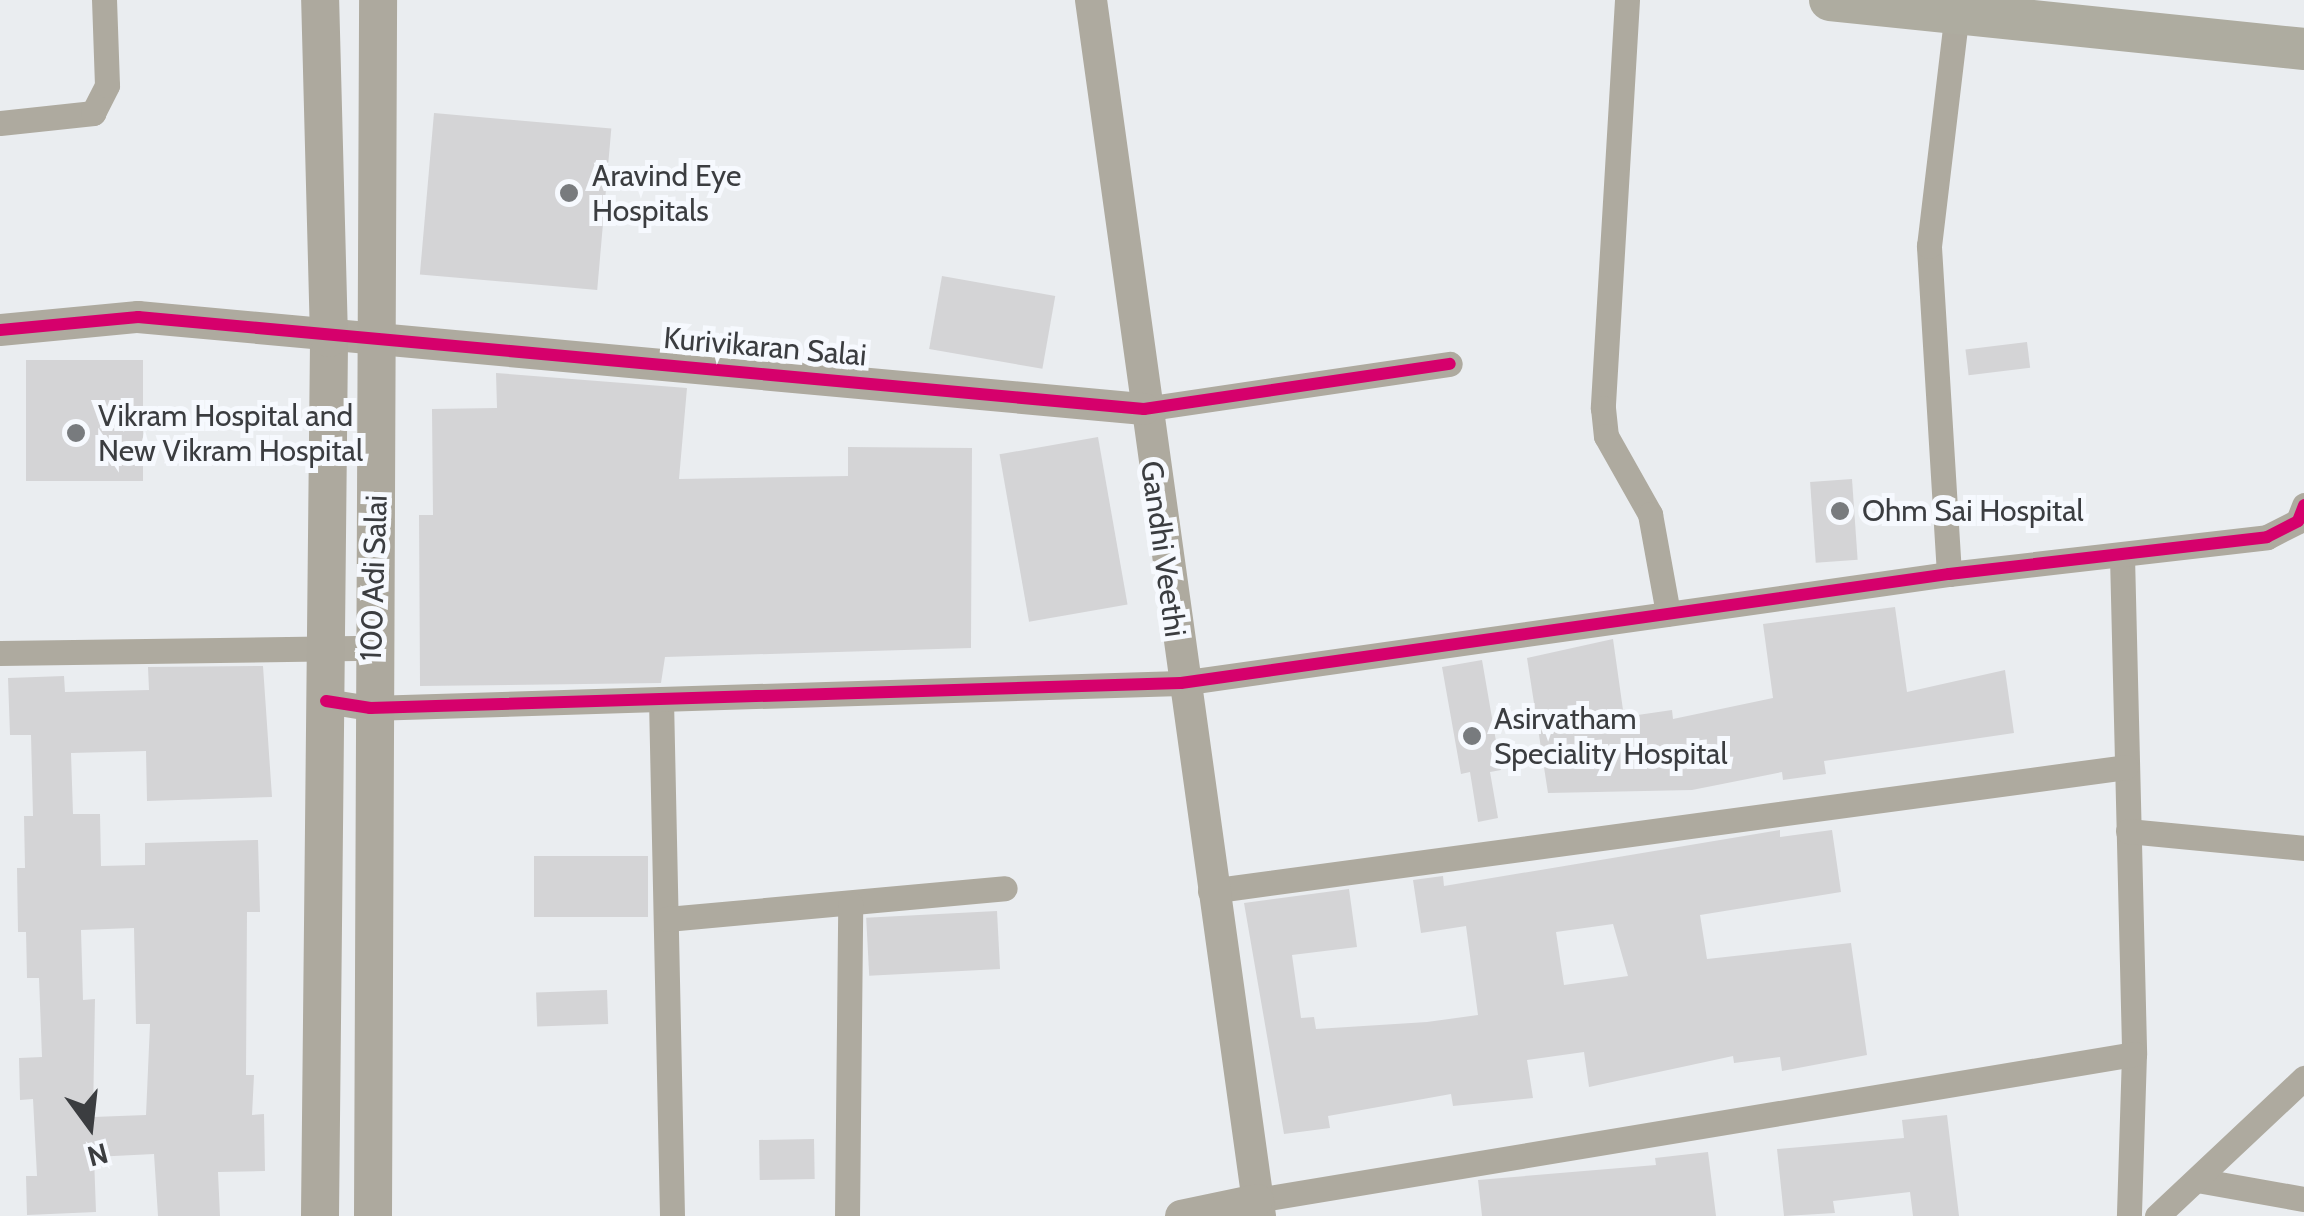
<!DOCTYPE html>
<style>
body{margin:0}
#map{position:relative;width:2304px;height:1216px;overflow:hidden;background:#eaedf0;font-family:Cabin,sans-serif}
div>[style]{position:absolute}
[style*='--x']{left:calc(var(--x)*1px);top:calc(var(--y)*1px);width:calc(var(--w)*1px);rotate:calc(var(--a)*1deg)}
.building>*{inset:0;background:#d4d4d6;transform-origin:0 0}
.minor>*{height:25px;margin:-12.5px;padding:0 12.5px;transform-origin:12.5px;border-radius:12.5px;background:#aeaa9f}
.tertiary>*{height:32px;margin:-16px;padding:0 16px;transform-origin:16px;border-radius:16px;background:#aeaa9f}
.secondary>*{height:38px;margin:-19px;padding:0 19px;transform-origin:19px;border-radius:19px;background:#ada99e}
.primary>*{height:42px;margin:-21px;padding:0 21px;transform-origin:21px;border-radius:21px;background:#aeaca0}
.cycleway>*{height:12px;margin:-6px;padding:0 6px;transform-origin:6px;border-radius:6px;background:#d6006c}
.dots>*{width:28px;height:28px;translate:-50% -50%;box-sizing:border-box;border:5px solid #f6f9fe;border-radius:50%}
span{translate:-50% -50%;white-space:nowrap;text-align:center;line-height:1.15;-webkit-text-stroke:10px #f6f9fe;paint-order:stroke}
.poi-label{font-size:30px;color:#3b3d40}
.left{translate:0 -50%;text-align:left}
.street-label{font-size:30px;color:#3b3d40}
.north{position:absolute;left:40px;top:1076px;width:100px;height:100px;-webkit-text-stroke:8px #f6f9fe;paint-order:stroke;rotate:165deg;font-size:28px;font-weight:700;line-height:40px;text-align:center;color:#3b3d40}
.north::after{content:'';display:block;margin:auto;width:35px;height:45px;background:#3b3d40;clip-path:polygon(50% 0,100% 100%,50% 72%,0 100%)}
</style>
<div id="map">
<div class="building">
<div style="left:434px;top:113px;width:178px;height:162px;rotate:5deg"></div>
<div style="left:942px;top:276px;width:115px;height:74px;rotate:10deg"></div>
<div style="left:2027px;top:342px;width:26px;height:62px;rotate:83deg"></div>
<div style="left:143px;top:360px;width:121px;height:117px;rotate:90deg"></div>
<div style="clip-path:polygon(496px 373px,687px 388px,679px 479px,848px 476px,848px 447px,972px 448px,971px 648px,665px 657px,661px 683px,420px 686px,419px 515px,433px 515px,432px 409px,497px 408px)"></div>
<div style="left:1098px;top:437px;width:170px;height:100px;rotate:80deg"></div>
<div style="left:1852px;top:479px;width:81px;height:42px;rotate:86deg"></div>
<div style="clip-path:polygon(1895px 607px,1907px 692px,2005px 670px,2014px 733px,1824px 761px,1826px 774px,1783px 780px,1782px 772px,1692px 790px,1548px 793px,1527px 658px,1613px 639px,1624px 717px,1672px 710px,1673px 719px,1773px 698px,1763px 624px)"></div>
<div style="clip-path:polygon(1482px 660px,1501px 770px,1490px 772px,1498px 818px,1478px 822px,1470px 772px,1461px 774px,1442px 667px)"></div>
<div style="clip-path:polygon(evenodd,263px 666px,272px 797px,147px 801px,146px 751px,71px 753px,73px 814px,100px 814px,101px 866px,145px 865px,145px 843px,258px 840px,260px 912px,247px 912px,246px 1075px,254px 1075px,252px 1115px,264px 1114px,265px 1171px,218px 1172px,220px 1216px,158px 1216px,154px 1154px,94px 1157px,96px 1212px,27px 1215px,26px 1176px,37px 1176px,33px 1099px,20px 1100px,19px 1058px,42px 1057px,39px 978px,27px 978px,26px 932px,18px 932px,17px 868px,25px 868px,24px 816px,33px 816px,31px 735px,10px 735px,8px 678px,64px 676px,65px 692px,149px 690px,148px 667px,263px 666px,134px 928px,136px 1024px,150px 1024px,146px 1115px,93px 1117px,95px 999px,83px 1000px,81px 930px,134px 928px)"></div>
<div style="clip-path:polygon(evenodd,1780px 830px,1780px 837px,1832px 830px,1841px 892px,1700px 915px,1707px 959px,1851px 943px,1867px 1055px,1782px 1071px,1780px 1057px,1734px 1063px,1733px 1056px,1589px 1087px,1584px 1052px,1527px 1060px,1533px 1098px,1453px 1106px,1451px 1094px,1328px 1116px,1330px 1128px,1284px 1134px,1244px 903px,1349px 889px,1357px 947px,1292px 955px,1301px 1018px,1314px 1017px,1316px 1029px,1427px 1022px,1478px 1015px,1466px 926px,1421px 933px,1413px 880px,1443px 876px,1444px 886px,1780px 830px,1613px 924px,1628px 976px,1564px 985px,1556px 932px,1613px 924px)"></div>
<div style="left:534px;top:856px;width:114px;height:61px"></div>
<div style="left:997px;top:911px;width:58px;height:131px;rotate:87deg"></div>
<div style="left:607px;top:990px;width:34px;height:71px;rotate:88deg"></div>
<div style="clip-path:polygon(1947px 1115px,1959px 1216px,1913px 1216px,1910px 1192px,1833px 1201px,1835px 1213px,1784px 1216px,1777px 1149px,1904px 1138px,1902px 1120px)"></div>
<div style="left:814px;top:1139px;width:40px;height:55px;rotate:89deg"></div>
<div style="clip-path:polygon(1708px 1152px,1716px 1216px,1482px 1216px,1478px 1180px,1656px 1165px,1655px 1158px)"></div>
</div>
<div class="minor">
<div style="--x:1627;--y:0;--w:409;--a:93.4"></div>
<div style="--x:1603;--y:408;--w:28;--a:84"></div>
<div style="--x:1606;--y:436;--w:90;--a:60.6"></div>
<div style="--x:1650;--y:514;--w:101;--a:79.7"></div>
<div style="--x:0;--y:123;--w:94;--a:-6.1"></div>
<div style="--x:93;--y:113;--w:31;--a:-63"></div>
<div style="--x:107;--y:85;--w:85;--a:-92"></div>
<div style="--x:1144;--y:409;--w:309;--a:-8.4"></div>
<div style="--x:2122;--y:556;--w:498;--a:88.6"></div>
<div style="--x:2134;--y:1054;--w:162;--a:91.8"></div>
<div style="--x:1949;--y:574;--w:329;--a:-93.5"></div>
<div style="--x:1929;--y:246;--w:230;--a:-83.2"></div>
<div style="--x:0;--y:653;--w:372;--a:-0.8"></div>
<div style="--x:661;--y:699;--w:517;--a:88.78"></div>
<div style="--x:326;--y:701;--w:45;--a:9"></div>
<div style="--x:370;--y:708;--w:811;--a:-1.77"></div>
<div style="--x:1181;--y:683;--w:776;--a:-8.08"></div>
<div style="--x:1949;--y:574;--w:320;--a:-6.6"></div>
<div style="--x:2267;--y:537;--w:35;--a:-27"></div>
<div style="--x:2298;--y:521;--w:17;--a:-69"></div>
<div style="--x:2128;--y:831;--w:177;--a:5.5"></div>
<div style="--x:1210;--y:891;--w:924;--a:-7.71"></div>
<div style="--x:667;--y:919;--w:339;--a:-5.2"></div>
<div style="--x:2197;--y:1180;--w:109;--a:10.1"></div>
<div style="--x:1257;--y:1200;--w:889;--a:-9.45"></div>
<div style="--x:847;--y:1216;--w:312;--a:-89.4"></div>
<div style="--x:2157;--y:1216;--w:202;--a:-43.2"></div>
</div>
<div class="tertiary">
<div style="--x:1091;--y:0;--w:1228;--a:82.09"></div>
<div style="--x:0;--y:330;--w:139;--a:-5.4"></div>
<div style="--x:138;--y:317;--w:1010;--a:5.23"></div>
<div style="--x:1181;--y:1216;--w:78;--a:-11.9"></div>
</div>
<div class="secondary">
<div style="--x:320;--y:1216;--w:878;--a:-89.41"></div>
<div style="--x:329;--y:338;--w:338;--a:-91.5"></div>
<div style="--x:373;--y:1216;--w:1216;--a:-89.76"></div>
</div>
<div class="primary">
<div style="--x:1830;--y:0;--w:477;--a:5.9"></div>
</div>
<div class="cycleway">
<div style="--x:0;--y:330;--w:139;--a:-5.4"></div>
<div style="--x:138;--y:317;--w:1010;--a:5.23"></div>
<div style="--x:1144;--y:409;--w:309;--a:-8.4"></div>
<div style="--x:326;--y:701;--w:45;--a:9"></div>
<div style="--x:370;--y:708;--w:811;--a:-1.77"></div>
<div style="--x:1181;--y:683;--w:776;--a:-8.08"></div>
<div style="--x:1949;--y:574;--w:320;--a:-6.6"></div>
<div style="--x:2267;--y:537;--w:35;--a:-27"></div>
<div style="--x:2298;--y:521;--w:17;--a:-69"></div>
</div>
<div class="dots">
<div style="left:569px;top:193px;background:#787b7e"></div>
<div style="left:76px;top:433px;background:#787b7e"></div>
<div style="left:1840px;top:511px;background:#787b7e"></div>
<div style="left:1472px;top:736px;background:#787b7e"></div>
</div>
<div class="poi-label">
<span class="left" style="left:592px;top:193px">Aravind Eye<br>Hospitals</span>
<span class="left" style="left:98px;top:433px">Vikram Hospital and<br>New Vikram Hospital</span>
<span class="left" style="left:1862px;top:511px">Ohm Sai Hospital</span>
<span class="left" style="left:1494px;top:736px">Asirvatham<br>Speciality Hospital</span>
</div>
<div class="street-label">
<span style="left:765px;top:347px;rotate:5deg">Kurivikaran Salai</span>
<span style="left:1163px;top:549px;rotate:82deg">Gandhi Veethi</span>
<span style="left:374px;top:578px;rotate:-88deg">100 Adi Salai</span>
</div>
<div class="north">N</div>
</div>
